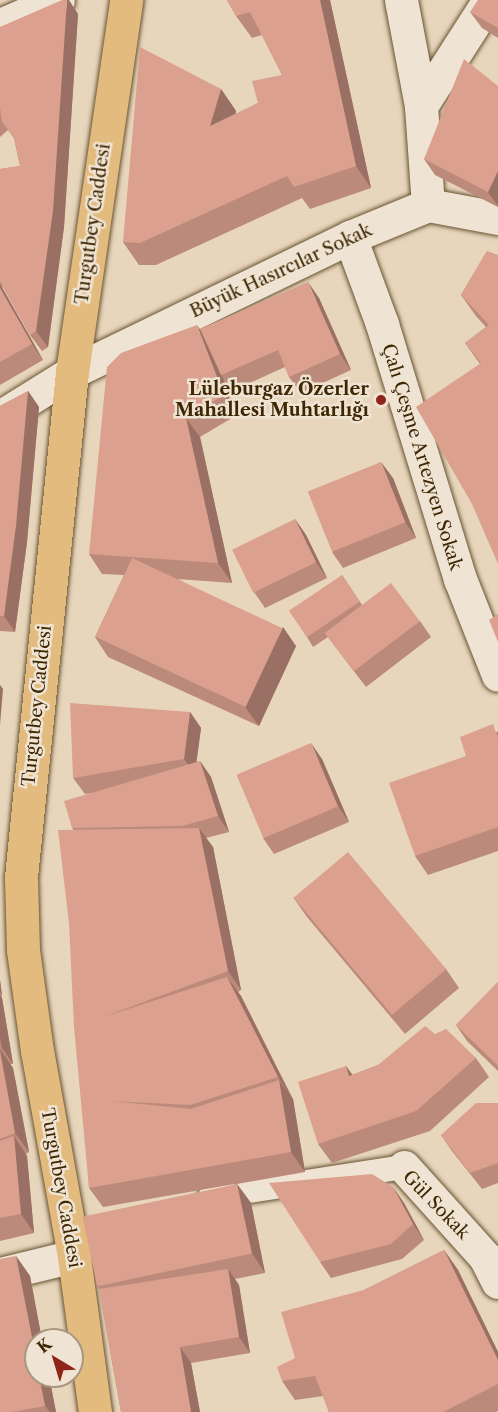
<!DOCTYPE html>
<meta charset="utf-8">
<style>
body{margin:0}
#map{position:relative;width:498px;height:1412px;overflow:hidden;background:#e7d6bc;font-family:"Libre Caslon Text",serif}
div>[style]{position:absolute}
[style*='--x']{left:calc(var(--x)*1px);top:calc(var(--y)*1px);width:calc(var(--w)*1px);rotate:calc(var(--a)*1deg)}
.roads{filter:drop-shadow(0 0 2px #695331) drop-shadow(0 0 2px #695331)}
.service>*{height:24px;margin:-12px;padding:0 12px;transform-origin:12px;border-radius:12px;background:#efe4d3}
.pedestrian>*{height:33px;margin:-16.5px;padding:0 16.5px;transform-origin:16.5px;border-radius:16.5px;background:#efe4d3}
.minor>*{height:33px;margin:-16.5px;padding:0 16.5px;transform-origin:16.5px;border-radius:16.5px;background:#efe4d3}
.primary>*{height:33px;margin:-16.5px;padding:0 16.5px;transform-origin:16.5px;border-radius:16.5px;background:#e4bb7e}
.wall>*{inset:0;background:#bc8a7a}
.shaded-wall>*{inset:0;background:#997063}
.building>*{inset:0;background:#dba08e;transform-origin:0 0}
.dots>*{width:16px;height:16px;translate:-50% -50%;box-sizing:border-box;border:3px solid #efe4d3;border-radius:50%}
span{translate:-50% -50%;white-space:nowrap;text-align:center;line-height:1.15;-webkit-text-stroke:5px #efe4d3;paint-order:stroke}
.street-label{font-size:18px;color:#3f2703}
.poi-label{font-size:18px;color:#3f2703;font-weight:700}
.right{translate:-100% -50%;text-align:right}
.north{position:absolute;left:24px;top:1328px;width:60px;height:60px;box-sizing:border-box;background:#efe4d3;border:2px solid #a99880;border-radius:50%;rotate:322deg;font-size:16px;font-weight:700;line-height:24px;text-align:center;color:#3f2703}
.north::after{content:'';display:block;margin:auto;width:21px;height:27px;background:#8f2418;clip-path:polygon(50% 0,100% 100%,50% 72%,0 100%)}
</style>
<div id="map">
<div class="roads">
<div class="service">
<div style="--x:210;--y:1197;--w:196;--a:-8.8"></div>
</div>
<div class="pedestrian">
<div style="--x:404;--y:1167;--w:121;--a:48"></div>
</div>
<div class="minor">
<div style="--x:401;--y:0;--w:108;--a:79.3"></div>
<div style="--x:421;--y:106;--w:99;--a:86"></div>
<div style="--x:0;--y:25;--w:63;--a:-23.3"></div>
<div style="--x:421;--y:106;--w:126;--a:-57.3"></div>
<div style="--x:350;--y:237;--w:93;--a:69.8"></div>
<div style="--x:382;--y:324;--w:267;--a:73"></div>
<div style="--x:460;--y:579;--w:103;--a:68.4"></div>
<div style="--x:0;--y:417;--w:85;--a:-32"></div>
<div style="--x:72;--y:372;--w:309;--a:-25.9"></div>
<div style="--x:350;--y:237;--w:84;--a:-22.3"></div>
<div style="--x:428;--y:205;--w:71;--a:10.5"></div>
<div style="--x:485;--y:1257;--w:28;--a:63"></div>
<div style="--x:0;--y:1274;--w:76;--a:-13.7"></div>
</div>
<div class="primary">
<div style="--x:95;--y:1412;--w:157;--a:-97.7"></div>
<div style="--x:74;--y:1256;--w:208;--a:-100.2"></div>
<div style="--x:37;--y:1051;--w:102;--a:-97.9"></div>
<div style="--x:23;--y:950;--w:73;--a:-91.6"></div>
<div style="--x:21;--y:877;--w:508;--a:-84.23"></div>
<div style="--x:72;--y:372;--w:376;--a:-81.7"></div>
</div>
</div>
<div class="wall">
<div style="clip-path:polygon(227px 0,330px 0,371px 188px,310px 209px,302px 198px,156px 265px,139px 265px,123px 242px,221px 89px,236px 111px,236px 114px,258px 103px,282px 75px,262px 35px,252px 38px,236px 16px)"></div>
<div style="clip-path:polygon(498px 0,498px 38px,482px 28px,470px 12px)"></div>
<div style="clip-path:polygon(78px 14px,64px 227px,48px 347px,42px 351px,30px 335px,3px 287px,2px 287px,43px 360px,0 385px,0 169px,20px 166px,14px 138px,8px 130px,0 137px,0 27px)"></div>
<div style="clip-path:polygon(498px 86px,498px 207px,435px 175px,424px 159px)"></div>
<div style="clip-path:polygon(487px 251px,498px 564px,480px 364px,465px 343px,486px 327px,476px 316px,461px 295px)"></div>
<div style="clip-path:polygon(319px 298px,351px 370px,301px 393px,289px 377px,285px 367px,232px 391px,224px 380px,237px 415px,200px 437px,232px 583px,178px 579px,296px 646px,259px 726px,108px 657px,95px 637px,124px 575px,102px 574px,89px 554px,200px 329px)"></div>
<div style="clip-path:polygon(28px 391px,39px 407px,27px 542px,15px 632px,0 631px,0 406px)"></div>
<div style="clip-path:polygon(393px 478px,416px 538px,343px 568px,332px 552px)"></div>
<div style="clip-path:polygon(295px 519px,306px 535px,327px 578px,265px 608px,254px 592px)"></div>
<div style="clip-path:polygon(342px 575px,362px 605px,420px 621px,431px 637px,366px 687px,328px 637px,313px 647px,307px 637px)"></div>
<div style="clip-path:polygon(190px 712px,201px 728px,196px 762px,200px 761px,211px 777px,229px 832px,206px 838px,213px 847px,241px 990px,238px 992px,241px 996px,293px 1099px,305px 1172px,237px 1184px,251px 1203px,265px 1273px,235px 1279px,239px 1285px,250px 1353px,191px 1363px,200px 1412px,121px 1412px,99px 1289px,97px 1286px,235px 1184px,103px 1207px,89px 1188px,73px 829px,72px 828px,93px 793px,85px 794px,73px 778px)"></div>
<div style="clip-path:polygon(498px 731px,498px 851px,428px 875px,415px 856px,466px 756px)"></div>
<div style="clip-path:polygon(322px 759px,349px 822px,274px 854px,263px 838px)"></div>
<div style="clip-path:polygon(293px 897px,446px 969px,459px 988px,405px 1034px,307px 917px)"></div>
<div style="clip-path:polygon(0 980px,2px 996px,1px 996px,2px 998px,13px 1064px,10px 1064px,13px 1068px,29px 1152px,26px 1154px,27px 1156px,34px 1233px,0 1241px)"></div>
<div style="clip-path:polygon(498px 982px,498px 1071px,467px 1041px,456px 1025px)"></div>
<div style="clip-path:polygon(435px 1034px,476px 1058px,489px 1077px,430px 1131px,332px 1163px,318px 1144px,346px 1066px,352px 1075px,378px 1065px)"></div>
<div style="clip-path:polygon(498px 1103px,498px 1183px,482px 1189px,452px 1151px,441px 1135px)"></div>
<div style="clip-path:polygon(393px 1187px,404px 1203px,424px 1240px,402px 1259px,331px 1278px,320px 1262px)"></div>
<div style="clip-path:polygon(444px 1250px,458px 1270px,498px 1352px,498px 1411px,496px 1412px,329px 1412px,323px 1396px,295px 1400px,282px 1381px,295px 1358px,364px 1290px)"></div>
<div style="clip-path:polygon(16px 1256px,30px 1276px,42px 1340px,36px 1340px,36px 1376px,49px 1376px,56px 1412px,0 1412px)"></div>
</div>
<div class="shaded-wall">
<div style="clip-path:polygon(67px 0,69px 0,78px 14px,64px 227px,48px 347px,36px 331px)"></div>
<div style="clip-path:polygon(320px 0,330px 0,371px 188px,356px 166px)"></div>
<div style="clip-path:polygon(221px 89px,236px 111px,226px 148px,210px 126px)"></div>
<div style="clip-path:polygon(498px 171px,498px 206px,488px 192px)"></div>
<div style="clip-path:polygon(308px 282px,319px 298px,351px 370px,340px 354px)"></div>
<div style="clip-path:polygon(0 284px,43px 360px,32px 344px,0 288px)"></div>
<div style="clip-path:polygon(197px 325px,211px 345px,221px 375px,224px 380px,237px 415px,224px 395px)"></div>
<div style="clip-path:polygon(28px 391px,39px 407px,27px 542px,15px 632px,4px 616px)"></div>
<div style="clip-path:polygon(186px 418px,200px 437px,232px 583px,218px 563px)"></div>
<div style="clip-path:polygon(381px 462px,393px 478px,416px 538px,405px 522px)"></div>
<div style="clip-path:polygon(295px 519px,306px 535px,327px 578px,316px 562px)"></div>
<div style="clip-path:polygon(283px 627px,296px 646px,259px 726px,245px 707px)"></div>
<div style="clip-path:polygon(0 685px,3px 689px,0 725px)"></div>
<div style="clip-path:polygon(190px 712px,201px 728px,195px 774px,184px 759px)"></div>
<div style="clip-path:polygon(311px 743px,322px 759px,349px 822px,338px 806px)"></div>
<div style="clip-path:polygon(200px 761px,211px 777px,229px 832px,218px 816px)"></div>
<div style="clip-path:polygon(199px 828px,213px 847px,241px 990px,228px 971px)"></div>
<div style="clip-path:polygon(227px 977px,241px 996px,291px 1096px,278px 1077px)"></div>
<div style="clip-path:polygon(0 980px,2px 996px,0 992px)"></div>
<div style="clip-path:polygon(0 995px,2px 998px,13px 1064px,2px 1048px,0 1038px)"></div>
<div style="clip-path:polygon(0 1049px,13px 1068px,29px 1152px,15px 1133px)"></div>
<div style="clip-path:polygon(346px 1066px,360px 1085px,349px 1076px)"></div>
<div style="clip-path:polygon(279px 1080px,293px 1099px,305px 1172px,291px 1152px)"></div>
<div style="clip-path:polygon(14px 1136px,27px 1156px,34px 1233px,21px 1214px)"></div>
<div style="clip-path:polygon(237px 1184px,251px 1203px,265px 1273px,252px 1253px)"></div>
<div style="clip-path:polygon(393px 1187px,404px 1203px,424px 1240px,413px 1224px)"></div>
<div style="clip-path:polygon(444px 1250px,458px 1270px,498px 1352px,498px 1360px)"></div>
<div style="clip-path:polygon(16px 1256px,30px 1276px,42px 1340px,36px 1340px,36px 1358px)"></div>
<div style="clip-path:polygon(228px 1269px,239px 1285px,250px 1353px,239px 1337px)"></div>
<div style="clip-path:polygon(180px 1347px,191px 1363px,200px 1412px,191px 1412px)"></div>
<div style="clip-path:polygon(39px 1376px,49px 1376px,56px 1412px,50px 1412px,45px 1406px)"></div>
</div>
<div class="building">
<div style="clip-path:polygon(62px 0,67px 0,53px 211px,36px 331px,30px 335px,0 281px,0 169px,20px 166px,14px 137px,2px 122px,0 108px,0 27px)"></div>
<div style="clip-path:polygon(227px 0,320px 0,356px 166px,294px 187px,287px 176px,140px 243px,123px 242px,140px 47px,221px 89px,210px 126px,258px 103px,252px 81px,282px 75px,250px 12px,236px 16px)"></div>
<div style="clip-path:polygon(478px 0,498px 0,498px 28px,470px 12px)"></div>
<div style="clip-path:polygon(464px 59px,498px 86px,498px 171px,488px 192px,424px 159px)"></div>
<div style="clip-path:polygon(487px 251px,498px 255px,498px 564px,472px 504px,416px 407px,481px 363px,465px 343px,489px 325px,461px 295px)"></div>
<div style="clip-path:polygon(308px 282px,340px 354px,289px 377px,278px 350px,221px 375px,200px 329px)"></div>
<div style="clip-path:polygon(0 288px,32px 344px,0 362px)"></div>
<div style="clip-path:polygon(197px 325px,224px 395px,186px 418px,218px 563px,89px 554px,107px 367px,121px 353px)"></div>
<div style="clip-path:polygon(28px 391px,16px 526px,4px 616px,0 616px,0 406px)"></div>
<div style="left:381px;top:462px;width:65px;height:79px;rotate:68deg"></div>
<div style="left:295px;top:519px;width:48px;height:70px;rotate:64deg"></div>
<div style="left:132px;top:558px;width:166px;height:87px;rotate:25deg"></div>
<div style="left:342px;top:575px;width:32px;height:64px;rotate:56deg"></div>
<div style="left:391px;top:583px;width:48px;height:83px;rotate:53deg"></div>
<div style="clip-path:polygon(498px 614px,498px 642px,489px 620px)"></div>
<div style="clip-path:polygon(70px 703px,190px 712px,184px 759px,73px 778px)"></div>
<div style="clip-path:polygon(493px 724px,498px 738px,498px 827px,415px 856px,389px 783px,466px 756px,460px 737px)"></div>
<div style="left:311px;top:743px;width:69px;height:81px;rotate:67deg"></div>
<div style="clip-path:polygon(200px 761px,218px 816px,182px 826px,72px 828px,64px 801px)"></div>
<div style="clip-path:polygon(199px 828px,228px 971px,103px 1017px,227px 977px,278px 1077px,190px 1105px,111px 1101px,191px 1109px,279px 1080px,291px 1152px,89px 1188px,74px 1027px,69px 923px,58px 830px)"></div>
<div style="left:348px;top:852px;width:153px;height:71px;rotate:50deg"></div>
<div style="clip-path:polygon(498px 982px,498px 1066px,456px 1025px)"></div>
<div style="clip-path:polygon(425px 1026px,435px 1034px,446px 1029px,476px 1058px,416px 1111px,318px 1144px,298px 1082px,346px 1066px,349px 1076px,378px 1065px)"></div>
<div style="clip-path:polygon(0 1052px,15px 1133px,0 1139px)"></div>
<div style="clip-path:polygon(476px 1103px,498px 1103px,498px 1163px,470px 1173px,441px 1135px)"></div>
<div style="clip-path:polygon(14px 1136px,21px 1214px,0 1218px,0 1141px)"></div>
<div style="clip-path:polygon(372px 1174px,393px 1187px,413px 1224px,391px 1244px,320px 1262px,269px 1183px)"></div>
<div style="left:237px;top:1184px;width:71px;height:158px;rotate:78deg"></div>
<div style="clip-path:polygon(444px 1250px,498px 1360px,498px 1384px,443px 1412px,329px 1412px,315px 1376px,282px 1381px,277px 1367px,295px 1358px,281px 1312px,364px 1290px)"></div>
<div style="clip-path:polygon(16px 1256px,36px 1358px,36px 1376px,39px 1376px,45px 1406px,12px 1412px,0 1412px,0 1259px)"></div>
<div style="clip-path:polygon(228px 1269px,239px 1337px,180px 1347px,191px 1412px,121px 1412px,99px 1289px)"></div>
</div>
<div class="dots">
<div style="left:381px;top:400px;background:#8f2418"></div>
</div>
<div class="street-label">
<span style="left:93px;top:224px;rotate:-82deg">Turgutbey Caddesi</span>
<span style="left:281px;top:271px;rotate:-25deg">Büyük Hasırcılar Sokak</span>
<span style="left:422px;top:457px;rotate:73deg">Çalı Çeşme Artezyen Sokak</span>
<span style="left:37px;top:706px;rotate:-84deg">Turgutbey Caddesi</span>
<span style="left:61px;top:1188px;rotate:80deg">Turgutbey Caddesi</span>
<span style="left:436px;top:1205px;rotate:46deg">Gül Sokak</span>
</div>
<div class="poi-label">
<span class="right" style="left:369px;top:400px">Lüleburgaz Özerler<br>Mahallesi Muhtarlığı</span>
</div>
<div class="north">K</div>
</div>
